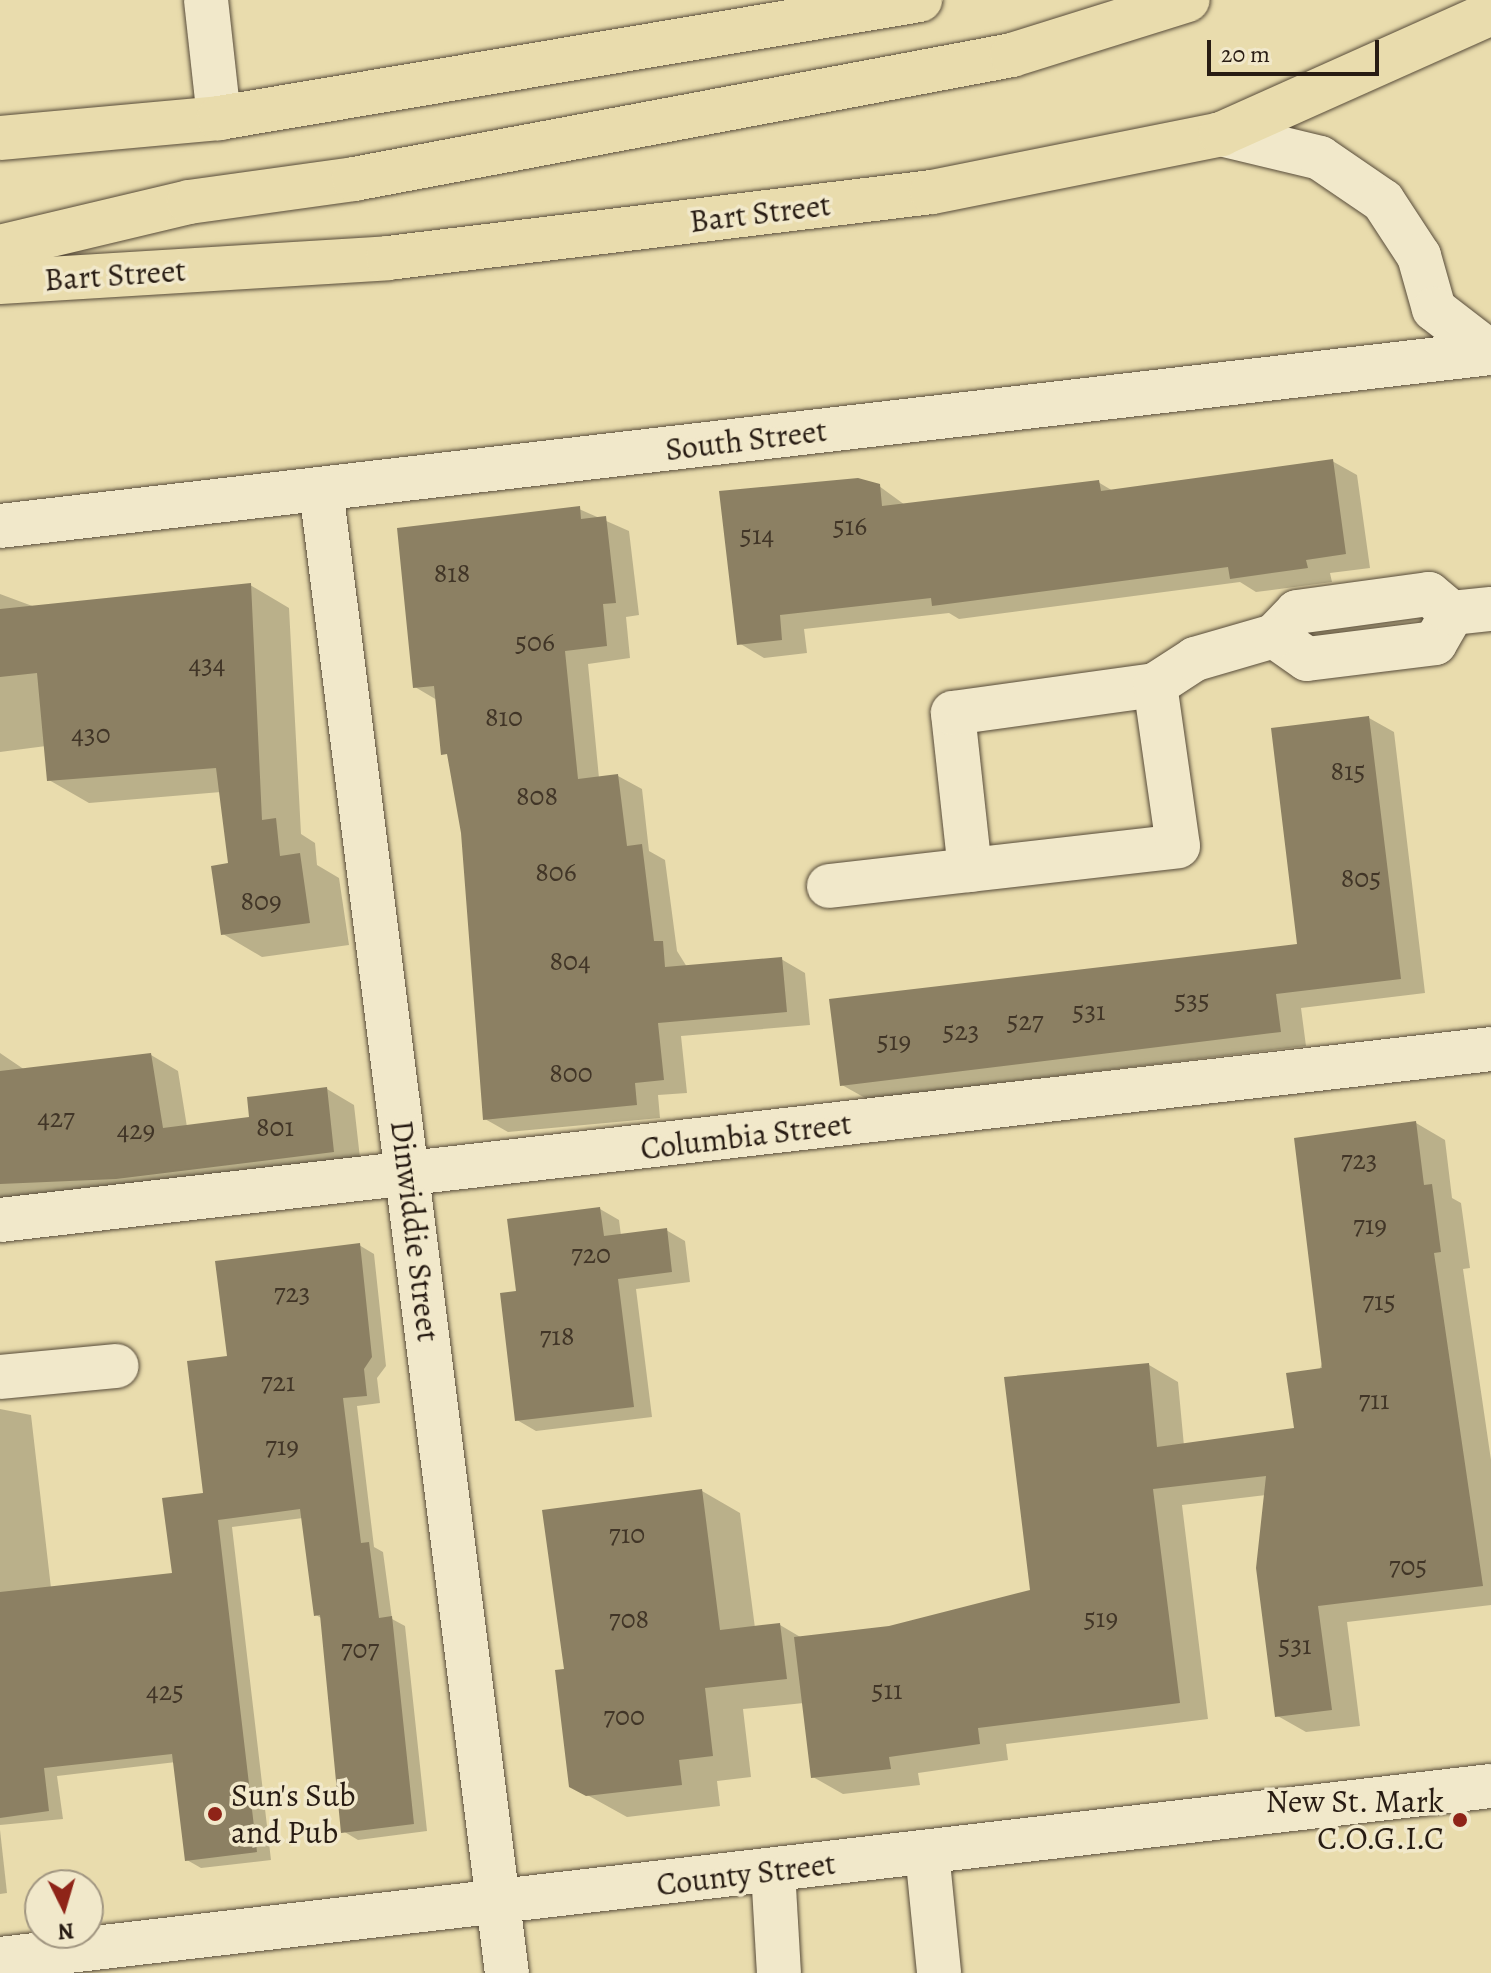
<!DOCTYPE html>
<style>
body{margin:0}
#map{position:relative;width:1491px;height:1973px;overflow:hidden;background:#e9dcad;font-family:Alegreya,serif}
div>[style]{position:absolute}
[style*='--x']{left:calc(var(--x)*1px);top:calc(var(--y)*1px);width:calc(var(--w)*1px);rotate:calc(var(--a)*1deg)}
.shadow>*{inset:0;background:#0003}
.building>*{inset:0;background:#8c8063}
.roads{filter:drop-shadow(0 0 2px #584c3a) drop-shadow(0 0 2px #584c3a)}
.minor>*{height:44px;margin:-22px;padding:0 22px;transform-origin:22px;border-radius:22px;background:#f1e8ca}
.major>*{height:44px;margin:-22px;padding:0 22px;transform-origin:22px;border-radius:22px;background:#e9dcad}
.highway>*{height:44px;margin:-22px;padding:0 22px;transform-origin:22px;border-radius:22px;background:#e9dcad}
.dots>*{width:22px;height:22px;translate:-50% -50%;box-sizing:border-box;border:4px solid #f1e8ca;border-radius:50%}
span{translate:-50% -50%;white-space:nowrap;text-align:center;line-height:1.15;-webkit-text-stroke:7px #f1e8ca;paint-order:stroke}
.number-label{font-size:28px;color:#413527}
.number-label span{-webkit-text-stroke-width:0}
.street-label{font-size:32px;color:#281c13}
.poi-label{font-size:32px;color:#281c13}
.left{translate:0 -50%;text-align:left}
.right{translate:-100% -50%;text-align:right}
.north{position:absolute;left:24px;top:1869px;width:80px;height:80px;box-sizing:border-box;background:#f1e8ca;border:2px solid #a19681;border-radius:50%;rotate:175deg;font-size:22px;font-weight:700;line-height:32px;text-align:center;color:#281c13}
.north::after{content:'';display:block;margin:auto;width:28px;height:36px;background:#8f2418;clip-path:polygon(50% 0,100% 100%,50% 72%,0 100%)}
.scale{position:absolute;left:1207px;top:40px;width:172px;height:36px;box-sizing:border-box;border:4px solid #281c13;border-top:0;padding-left:10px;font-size:24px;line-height:28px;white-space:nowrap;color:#281c13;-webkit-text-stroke:6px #f1e8ca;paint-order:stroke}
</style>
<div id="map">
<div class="shadow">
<div style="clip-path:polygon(1332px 461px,1357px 475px,1370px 568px,1330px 573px,1332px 582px,1256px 592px,1240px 582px,959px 619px,949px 613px,804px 629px,807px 653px,764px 658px,739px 643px,879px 486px,905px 505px,1098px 482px,1113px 491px)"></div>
<div style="clip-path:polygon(579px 509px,629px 531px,639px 615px,626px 617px,630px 658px,588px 664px,599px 778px,618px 776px,642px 789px,649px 851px,665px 860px,677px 951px,687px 967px,781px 959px,805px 973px,810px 1025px,681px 1036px,687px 1093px,658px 1095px,660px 1118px,508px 1132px,485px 1119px,463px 833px,437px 700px,415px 687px)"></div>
<div style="clip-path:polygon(250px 585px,289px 608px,301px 834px,315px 843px,317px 865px,339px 878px,349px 945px,262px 957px,223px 934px,231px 865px,221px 792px,89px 803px,49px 780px,46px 746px,0 752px,0 594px,35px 607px)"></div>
<div style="clip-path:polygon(1369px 718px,1394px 732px,1425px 993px,1301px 1008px,1306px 1046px,867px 1099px,842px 1085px,1299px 945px)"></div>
<div style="clip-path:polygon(0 1053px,25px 1070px,151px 1055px,178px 1071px,187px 1127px,251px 1119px,327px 1089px,354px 1105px,361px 1167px,0 1204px)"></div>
<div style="clip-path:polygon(1416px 1123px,1445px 1140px,1452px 1198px,1461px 1203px,1470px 1268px,1463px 1269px,1491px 1460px,1491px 1605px,1347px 1622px,1360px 1726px,1306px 1732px,1276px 1715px,1266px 1495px,1182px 1505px,1208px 1719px,1006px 1744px,1008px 1760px,918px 1773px,920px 1785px,843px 1794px,813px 1777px,804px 1703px,743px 1709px,751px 1777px,717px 1781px,720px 1806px,627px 1817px,571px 1786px,567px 1670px,702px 1491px,740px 1513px,755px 1628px,780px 1625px,802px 1638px,889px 1628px,1032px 1592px,1149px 1365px,1178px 1382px,1184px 1446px,1296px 1430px)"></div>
<div style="clip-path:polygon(600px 1209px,619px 1220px,621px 1236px,666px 1230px,685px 1241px,690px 1282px,636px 1289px,652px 1417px,536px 1431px,517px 1420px,518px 1293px)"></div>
<div style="clip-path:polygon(359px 1245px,374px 1254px,386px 1366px,377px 1378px,380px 1403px,357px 1406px,374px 1547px,383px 1552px,392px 1619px,405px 1626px,427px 1831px,358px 1840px,343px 1831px,323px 1619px,316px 1615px,303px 1518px,232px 1527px,271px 1860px,201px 1868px,187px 1860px,176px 1762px,57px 1776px,63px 1819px,0 1825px,0 1409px,31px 1415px,51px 1588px,174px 1575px,205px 1494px,229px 1358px)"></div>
<div style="clip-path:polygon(0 1830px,7px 1893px,0 1894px)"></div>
</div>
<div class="building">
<div style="clip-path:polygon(1333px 459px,1346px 554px,1306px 560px,1308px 568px,1230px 579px,1228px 567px,932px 606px,931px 598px,780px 615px,782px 640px,737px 645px,719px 491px,858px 478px,880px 484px,882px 506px,1099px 480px,1101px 491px)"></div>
<div style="clip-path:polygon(580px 506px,581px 519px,606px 516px,616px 603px,603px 604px,607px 646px,565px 651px,578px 779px,618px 774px,627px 846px,642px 844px,654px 941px,663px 941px,665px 967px,782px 957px,787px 1012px,658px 1023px,664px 1080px,635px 1083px,637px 1105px,483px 1120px,461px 833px,447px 754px,441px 755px,434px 686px,413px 688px,397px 528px)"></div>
<div style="clip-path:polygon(251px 583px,262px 820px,276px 818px,280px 856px,300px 853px,310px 923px,221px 935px,211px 866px,228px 863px,216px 768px,47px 781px,37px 673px,0 677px,0 609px)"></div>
<div style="clip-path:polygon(1369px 716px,1401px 979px,1276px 994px,1281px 1032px,840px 1086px,829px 999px,1297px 944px,1271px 728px)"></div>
<div style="clip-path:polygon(151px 1053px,163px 1128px,249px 1117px,247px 1097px,327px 1087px,334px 1152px,116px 1179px,0 1184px,0 1071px)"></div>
<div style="clip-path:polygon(1416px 1121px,1424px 1185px,1432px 1184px,1441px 1252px,1434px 1253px,1483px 1586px,1318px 1606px,1332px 1710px,1275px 1717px,1256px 1568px,1266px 1476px,1153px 1489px,1180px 1703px,978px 1728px,980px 1744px,889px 1757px,891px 1769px,811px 1778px,794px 1637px,889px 1626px,1030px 1590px,1004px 1377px,1149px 1363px,1157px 1447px,1294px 1428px,1286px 1373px,1322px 1368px,1294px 1138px)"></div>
<div style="clip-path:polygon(600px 1207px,604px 1236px,667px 1228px,672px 1272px,618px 1279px,634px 1407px,515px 1421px,500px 1293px,516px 1291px,507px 1219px)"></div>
<div style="clip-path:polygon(360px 1243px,372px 1357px,364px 1369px,367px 1396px,343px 1398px,361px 1543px,369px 1542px,379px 1618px,392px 1616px,414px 1824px,341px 1833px,320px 1615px,314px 1616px,300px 1509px,218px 1520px,257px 1852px,185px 1861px,172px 1754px,44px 1768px,49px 1811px,0 1818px,0 1592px,172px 1573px,162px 1498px,203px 1493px,187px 1361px,227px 1356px,215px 1261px)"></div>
<div style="clip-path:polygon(702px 1489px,720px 1630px,780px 1623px,787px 1679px,705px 1688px,713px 1756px,679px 1760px,682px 1785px,586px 1796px,569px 1787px,555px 1670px,564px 1669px,542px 1510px)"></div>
</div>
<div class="roads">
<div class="minor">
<div style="--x:206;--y:0;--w:119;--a:83.7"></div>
<div style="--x:1221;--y:134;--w:102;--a:13.6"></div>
<div style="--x:1320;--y:158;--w:76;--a:34.3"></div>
<div style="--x:1383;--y:201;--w:66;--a:56.8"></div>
<div style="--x:1419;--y:256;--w:55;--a:74.2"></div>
<div style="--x:1434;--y:309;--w:72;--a:37.7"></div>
<div style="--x:321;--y:489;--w:1496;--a:82.86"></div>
<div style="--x:0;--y:526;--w:1501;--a:-6.62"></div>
<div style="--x:1274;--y:636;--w:40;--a:34.9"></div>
<div style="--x:1307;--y:659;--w:129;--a:-7.1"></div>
<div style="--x:1435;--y:643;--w:34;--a:-60"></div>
<div style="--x:970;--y:870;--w:158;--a:-96.2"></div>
<div style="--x:953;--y:713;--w:204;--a:-7.9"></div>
<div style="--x:829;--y:886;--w:351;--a:-6.5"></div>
<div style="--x:1178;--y:846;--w:163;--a:-98.1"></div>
<div style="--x:1155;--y:685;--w:48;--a:-33"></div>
<div style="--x:1195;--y:659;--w:82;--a:-16.2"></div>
<div style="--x:1274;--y:636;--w:33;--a:-46"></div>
<div style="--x:1297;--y:612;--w:133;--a:-7.8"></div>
<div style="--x:1429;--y:594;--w:30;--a:40"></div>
<div style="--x:1452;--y:613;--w:39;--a:-6"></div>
<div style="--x:0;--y:1220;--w:1501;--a:-6.54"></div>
<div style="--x:0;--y:1377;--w:117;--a:-5.4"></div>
<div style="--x:927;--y:1852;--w:122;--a:84.3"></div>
<div style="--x:773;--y:1870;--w:103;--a:86.7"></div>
<div style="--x:0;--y:1959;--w:1501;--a:-6.62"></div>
</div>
<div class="major">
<div style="--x:0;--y:138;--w:220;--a:-5.2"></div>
<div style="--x:0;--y:282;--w:389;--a:-3.5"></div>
<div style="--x:388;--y:258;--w:548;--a:-6.92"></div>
<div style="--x:932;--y:192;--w:295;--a:-11.3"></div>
<div style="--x:1221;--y:134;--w:296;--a:-24.1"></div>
</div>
<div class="highway">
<div style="--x:219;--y:118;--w:711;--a:-9.56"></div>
<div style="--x:0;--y:247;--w:194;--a:-13.4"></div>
<div style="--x:189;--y:202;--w:167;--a:-7.9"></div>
<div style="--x:354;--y:179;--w:670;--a:-10.67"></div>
<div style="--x:1012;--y:55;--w:184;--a:-17.4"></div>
</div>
</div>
<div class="dots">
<div style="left:215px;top:1814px;background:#8f2418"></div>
<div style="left:1460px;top:1820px;background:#8f2418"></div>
</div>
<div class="number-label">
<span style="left:850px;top:526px">516</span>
<span style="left:757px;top:535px">514</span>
<span style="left:452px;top:573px">818</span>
<span style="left:535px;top:642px">506</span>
<span style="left:207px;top:664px">434</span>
<span style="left:504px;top:717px">810</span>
<span style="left:91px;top:734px">430</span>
<span style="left:1348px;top:771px">815</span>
<span style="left:537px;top:796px">808</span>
<span style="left:556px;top:872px">806</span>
<span style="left:1361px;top:878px">805</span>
<span style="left:261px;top:901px">809</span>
<span style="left:570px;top:961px">804</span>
<span style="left:1192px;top:1000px">535</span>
<span style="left:1089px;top:1011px">531</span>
<span style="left:1025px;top:1021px">527</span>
<span style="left:961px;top:1031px">523</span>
<span style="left:894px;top:1041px">519</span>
<span style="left:571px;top:1073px">800</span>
<span style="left:56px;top:1118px">427</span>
<span style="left:275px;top:1127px">801</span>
<span style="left:136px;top:1130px">429</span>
<span style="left:1359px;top:1160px">723</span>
<span style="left:1370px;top:1225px">719</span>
<span style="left:591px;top:1254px">720</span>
<span style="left:292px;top:1293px">723</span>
<span style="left:1379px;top:1301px">715</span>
<span style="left:557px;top:1336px">718</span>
<span style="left:278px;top:1382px">721</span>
<span style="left:1374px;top:1400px">711</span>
<span style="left:282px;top:1446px">719</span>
<span style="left:627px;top:1534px">710</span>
<span style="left:1408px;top:1566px">705</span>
<span style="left:1101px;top:1618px">519</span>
<span style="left:629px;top:1619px">708</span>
<span style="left:1295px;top:1645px">531</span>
<span style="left:360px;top:1649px">707</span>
<span style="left:887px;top:1690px">511</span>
<span style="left:165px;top:1691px">425</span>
<span style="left:624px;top:1716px">700</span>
</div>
<div class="street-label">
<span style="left:760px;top:213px;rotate:-7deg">Bart Street</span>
<span style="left:115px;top:275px;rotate:-4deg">Bart Street</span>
<span style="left:746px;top:440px;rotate:-7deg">South Street</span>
<span style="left:746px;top:1136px;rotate:-7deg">Columbia Street</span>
<span style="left:415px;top:1231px;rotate:83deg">Dinwiddie Street</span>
<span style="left:746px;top:1874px;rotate:-7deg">County Street</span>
</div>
<div class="poi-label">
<span class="left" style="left:231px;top:1814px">Sun's Sub<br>and Pub</span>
<span class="right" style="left:1444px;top:1820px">New St. Mark<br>C.O.G.I.C</span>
</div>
<div class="north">N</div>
<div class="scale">20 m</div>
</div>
